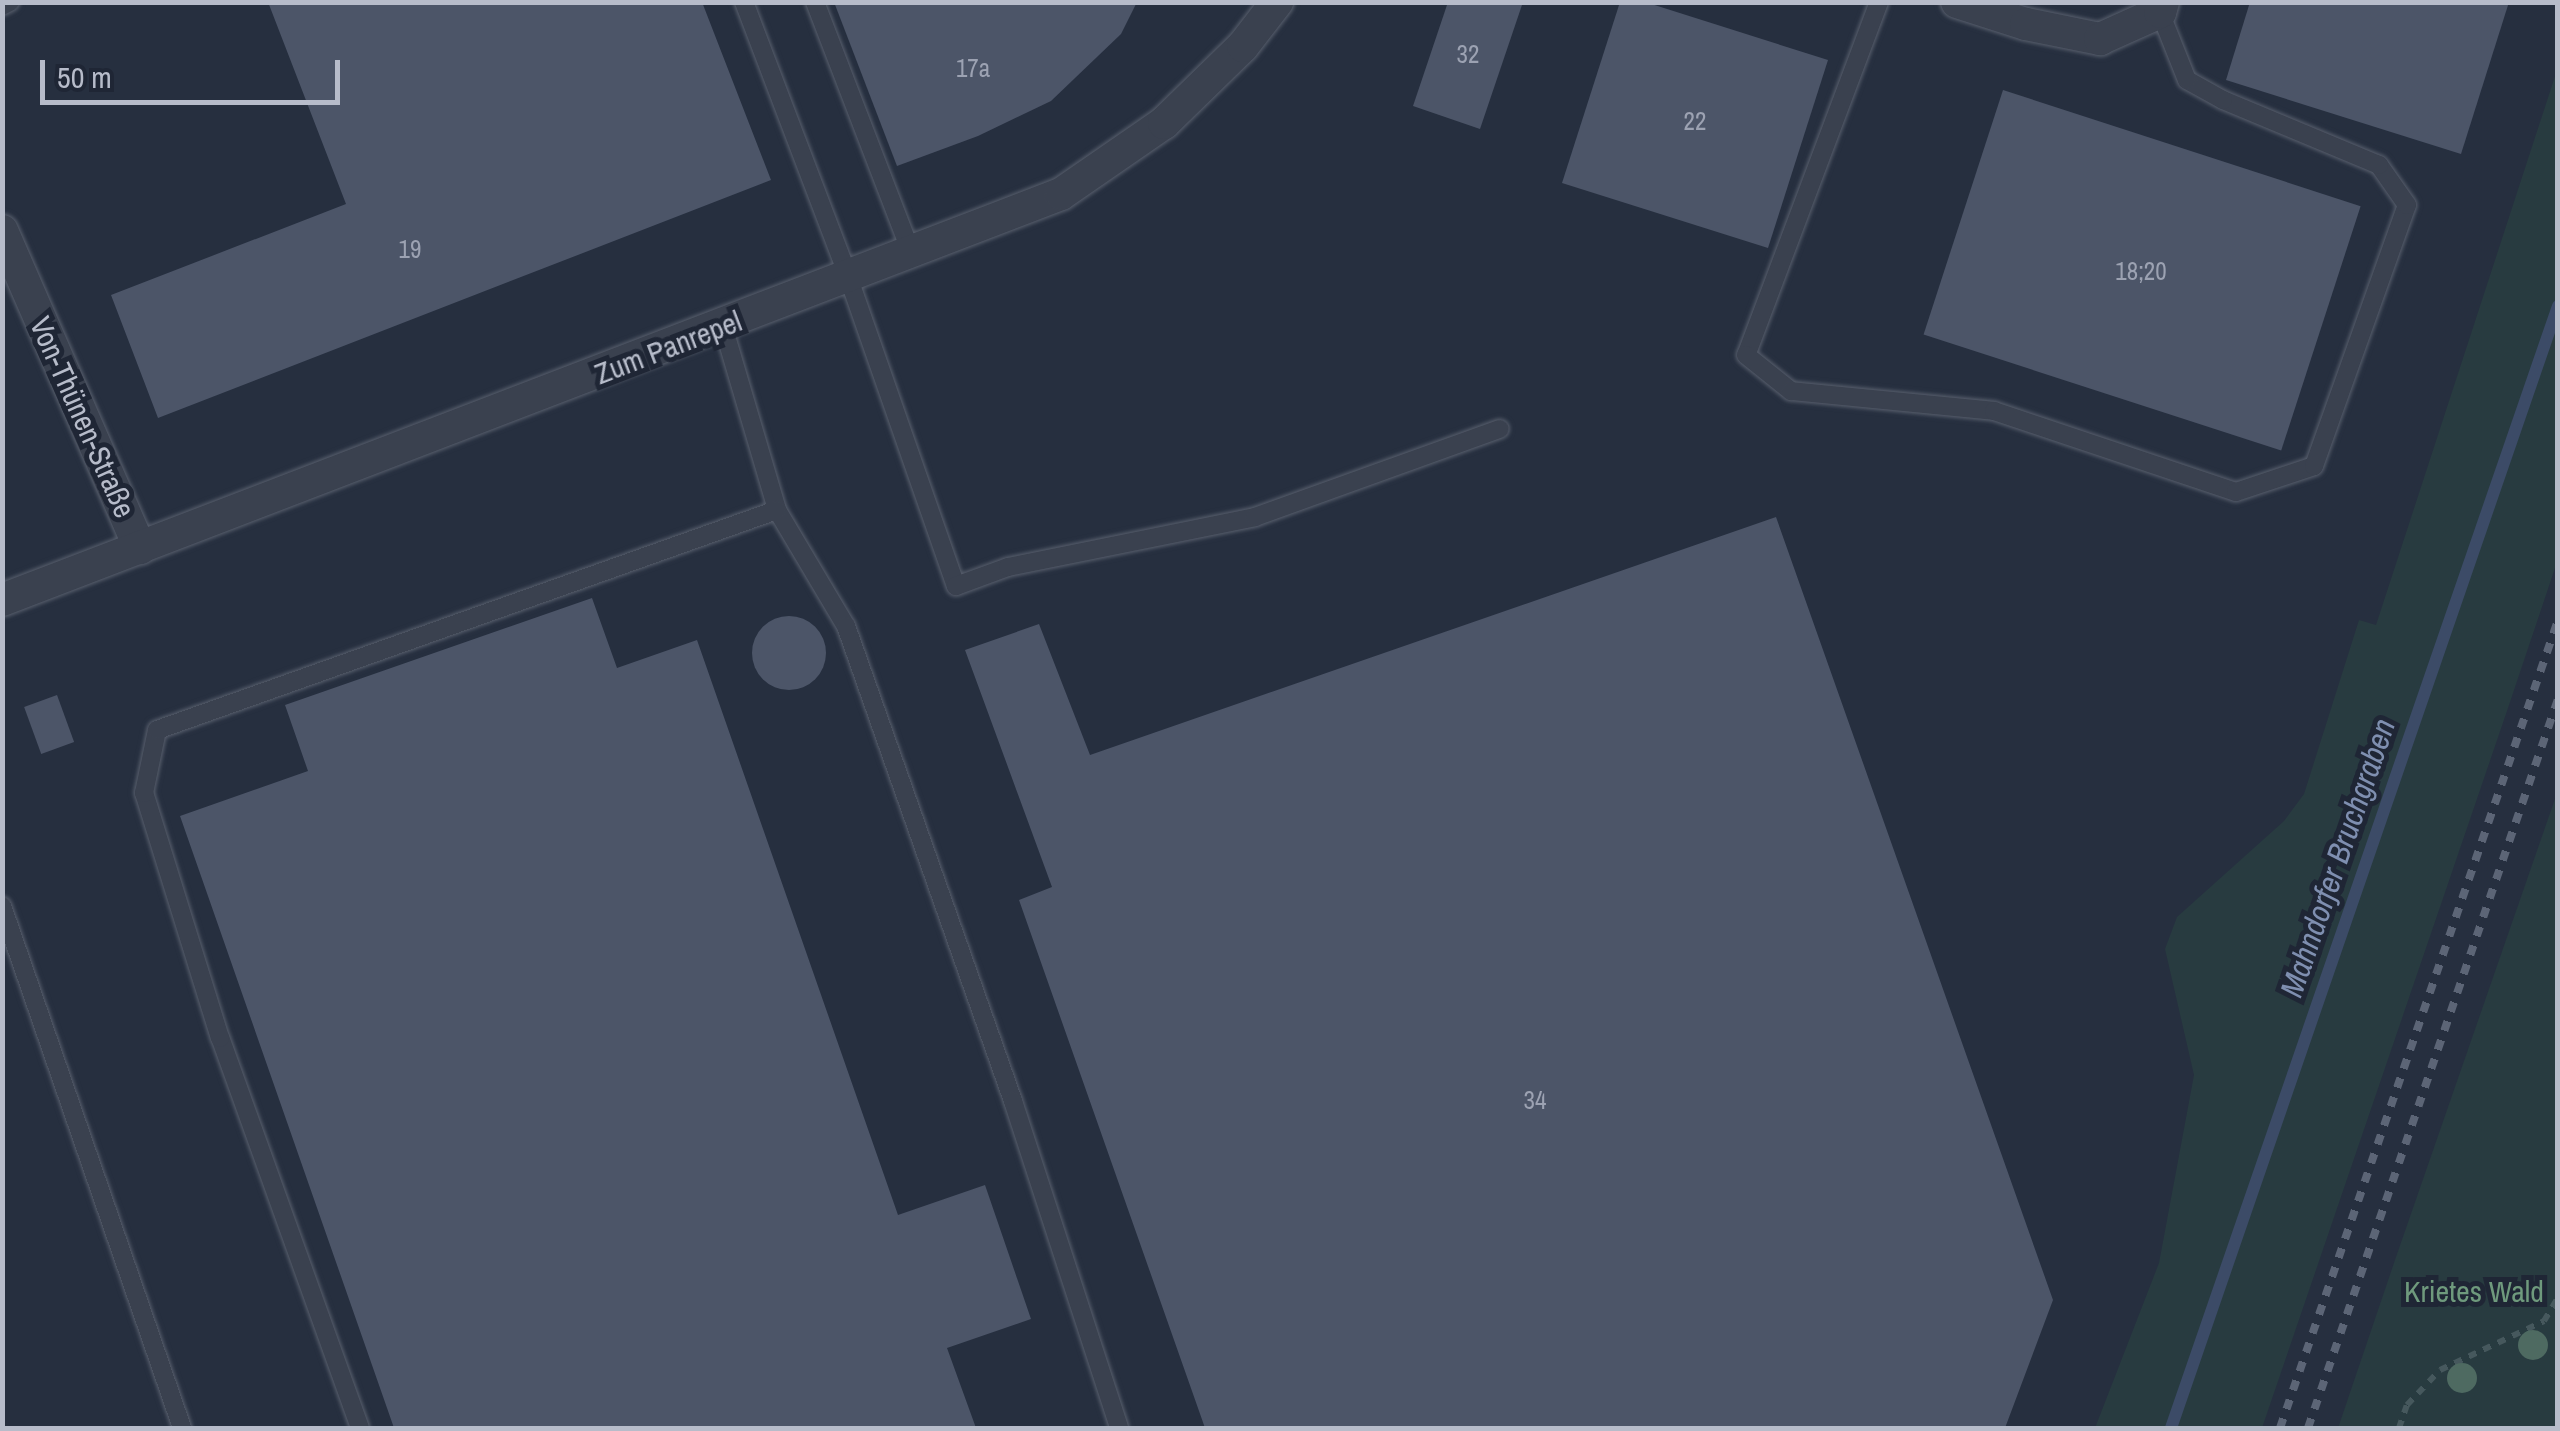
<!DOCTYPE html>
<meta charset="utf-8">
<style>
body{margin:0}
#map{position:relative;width:2560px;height:1431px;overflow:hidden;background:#262f3f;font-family:"Archivo Narrow",sans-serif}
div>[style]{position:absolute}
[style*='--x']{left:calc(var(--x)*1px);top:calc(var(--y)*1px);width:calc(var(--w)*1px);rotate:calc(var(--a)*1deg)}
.green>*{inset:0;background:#283b40}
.stream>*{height:12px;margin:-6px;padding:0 6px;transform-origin:6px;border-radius:6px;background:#3c4b67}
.building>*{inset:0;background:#4c5568;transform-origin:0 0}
.round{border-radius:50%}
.path>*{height:6px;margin-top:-3px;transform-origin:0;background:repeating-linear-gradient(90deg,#46585d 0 8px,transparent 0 16px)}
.roads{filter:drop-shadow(0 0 2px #585f6d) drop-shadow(0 0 2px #585f6d)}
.lane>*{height:18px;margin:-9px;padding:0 9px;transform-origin:9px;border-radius:9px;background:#3a414f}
.street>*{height:32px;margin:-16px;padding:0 16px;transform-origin:16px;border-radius:16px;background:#3a414f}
.rail>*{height:8px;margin-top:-4px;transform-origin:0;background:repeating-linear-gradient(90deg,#5c6576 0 10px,transparent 0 20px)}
.trees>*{width:30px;height:30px;margin:-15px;border-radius:50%;background:#4e6a61}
span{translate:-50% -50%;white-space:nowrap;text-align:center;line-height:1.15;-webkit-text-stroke:10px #1f2635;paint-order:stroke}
.number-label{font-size:25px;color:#9ca2b2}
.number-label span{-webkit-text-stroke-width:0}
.street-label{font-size:30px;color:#b7bcca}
.park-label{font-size:30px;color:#6f9a7d}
.water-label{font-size:32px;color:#7f8fb0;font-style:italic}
.frame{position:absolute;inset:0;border:5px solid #b7bcca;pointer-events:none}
.scale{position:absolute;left:40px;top:60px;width:300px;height:45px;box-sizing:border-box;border:5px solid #b7bcca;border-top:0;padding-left:12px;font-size:30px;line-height:35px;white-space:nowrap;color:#b7bcca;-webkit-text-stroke:8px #1f2635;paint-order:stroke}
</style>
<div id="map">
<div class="green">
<div style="clip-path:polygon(2557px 70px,2557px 562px,2507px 711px,2262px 1428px,2095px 1428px,2159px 1263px,2194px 1075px,2165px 949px,2177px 917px,2284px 821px,2304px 794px,2359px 620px,2376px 625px)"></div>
<div style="clip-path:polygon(2557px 793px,2557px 1428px,2338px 1428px,2396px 1257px)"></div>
</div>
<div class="stream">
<div style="--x:2171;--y:1428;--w:1187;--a:-70.97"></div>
</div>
<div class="building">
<div style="clip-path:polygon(268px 2px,702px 2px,771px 180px,158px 418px,111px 295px,346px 204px)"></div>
<div style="clip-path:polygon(834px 2px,1137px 2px,1121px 34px,1051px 101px,978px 136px,897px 166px)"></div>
<div style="clip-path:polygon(1448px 2px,1523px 2px,1480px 129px,1413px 106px)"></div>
<div style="clip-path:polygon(1620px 2px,1645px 2px,1828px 60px,1768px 248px,1562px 183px)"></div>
<div style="clip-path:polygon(2250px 2px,2509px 2px,2461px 154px,2226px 80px)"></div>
<div style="left:2003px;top:90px;width:376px;height:257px;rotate:18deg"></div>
<div style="clip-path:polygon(1776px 517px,2053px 1300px,2005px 1428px,1205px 1428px,1019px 900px,1052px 887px,965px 650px,1039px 624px,1090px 755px)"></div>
<div style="clip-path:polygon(592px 598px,617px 668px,697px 640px,898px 1215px,985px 1185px,1031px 1319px,947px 1348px,976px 1428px,394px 1428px,180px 816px,308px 771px,285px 705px)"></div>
<div class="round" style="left:752px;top:616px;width:74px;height:74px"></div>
<div style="left:57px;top:695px;width:50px;height:35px;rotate:70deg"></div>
</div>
<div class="path">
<div style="--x:2399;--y:1428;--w:24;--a:-71"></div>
<div style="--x:2407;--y:1405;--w:48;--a:-46.7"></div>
<div style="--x:2440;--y:1370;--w:115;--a:-25.2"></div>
<div style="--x:2544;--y:1321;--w:27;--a:-59"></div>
</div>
<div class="roads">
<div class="lane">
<div style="--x:744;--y:2;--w:296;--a:69.2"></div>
<div style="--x:849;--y:279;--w:325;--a:70.8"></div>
<div style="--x:956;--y:586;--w:55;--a:-20.1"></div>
<div style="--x:1008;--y:567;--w:252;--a:-11.4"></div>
<div style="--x:1255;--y:517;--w:260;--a:-19.8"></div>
<div style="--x:815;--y:2;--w:271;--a:69"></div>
<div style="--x:1879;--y:2;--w:377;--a:110.6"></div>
<div style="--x:1746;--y:355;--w:58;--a:38.7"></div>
<div style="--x:1791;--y:391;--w:204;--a:5.6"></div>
<div style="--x:1994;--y:411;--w:255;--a:18.5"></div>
<div style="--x:2236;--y:492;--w:82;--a:-18.4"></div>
<div style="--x:2314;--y:466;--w:277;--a:-70.4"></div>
<div style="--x:2407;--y:205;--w:49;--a:-125"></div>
<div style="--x:2379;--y:165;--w:169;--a:-157.4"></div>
<div style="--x:2223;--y:100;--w:41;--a:-150.9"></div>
<div style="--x:2187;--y:80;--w:73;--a:-111.7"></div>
<div style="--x:2;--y:6;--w:9;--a:-27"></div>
<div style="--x:723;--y:326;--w:192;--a:73.6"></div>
<div style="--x:777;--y:510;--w:135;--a:59.3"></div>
<div style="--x:846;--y:626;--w:504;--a:70.63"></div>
<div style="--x:1013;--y:1101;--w:344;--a:72"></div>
<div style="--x:2;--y:906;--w:552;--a:70.97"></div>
<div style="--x:360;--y:1428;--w:414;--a:-109.7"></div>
<div style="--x:220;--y:1038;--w:257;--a:-107.2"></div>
<div style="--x:144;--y:793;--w:64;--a:-78.3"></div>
<div style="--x:157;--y:730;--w:658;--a:-19.54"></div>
</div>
<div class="street">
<div style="--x:1957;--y:2;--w:72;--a:17.7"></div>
<div style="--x:2026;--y:24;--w:76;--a:11.5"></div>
<div style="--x:2100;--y:39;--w:66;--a:-24.2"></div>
<div style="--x:2160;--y:12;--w:10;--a:-73"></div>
<div style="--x:2;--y:231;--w:346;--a:66.5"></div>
<div style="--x:2;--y:600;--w:1134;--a:-20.98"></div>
<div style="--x:1061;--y:194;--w:125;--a:-34.6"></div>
<div style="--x:1164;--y:123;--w:110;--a:-44.3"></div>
<div style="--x:1243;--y:46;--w:56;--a:-52.3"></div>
</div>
</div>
<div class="rail">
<div style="--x:2280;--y:1428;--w:854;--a:-71.01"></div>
<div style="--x:2308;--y:1428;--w:771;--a:-71.07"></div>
</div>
<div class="trees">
<div style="left:2533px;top:1345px"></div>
<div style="left:2462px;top:1378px"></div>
</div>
<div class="number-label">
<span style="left:1468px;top:54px">32</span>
<span style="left:973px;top:68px">17a</span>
<span style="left:1695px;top:121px">22</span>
<span style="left:410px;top:249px">19</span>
<span style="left:2141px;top:271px">18;20</span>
<span style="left:1535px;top:1100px">34</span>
</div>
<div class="street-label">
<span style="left:668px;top:347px;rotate:-21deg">Zum Panrepel</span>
<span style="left:83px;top:417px;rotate:66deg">Von-Thünen-Straße</span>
</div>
<div class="park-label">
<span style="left:2474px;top:1291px">Krietes Wald</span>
</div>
<div class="water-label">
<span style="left:2338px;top:858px;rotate:-71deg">Mahndorfer Bruchgraben</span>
</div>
<div class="frame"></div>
<div class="scale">50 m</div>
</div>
